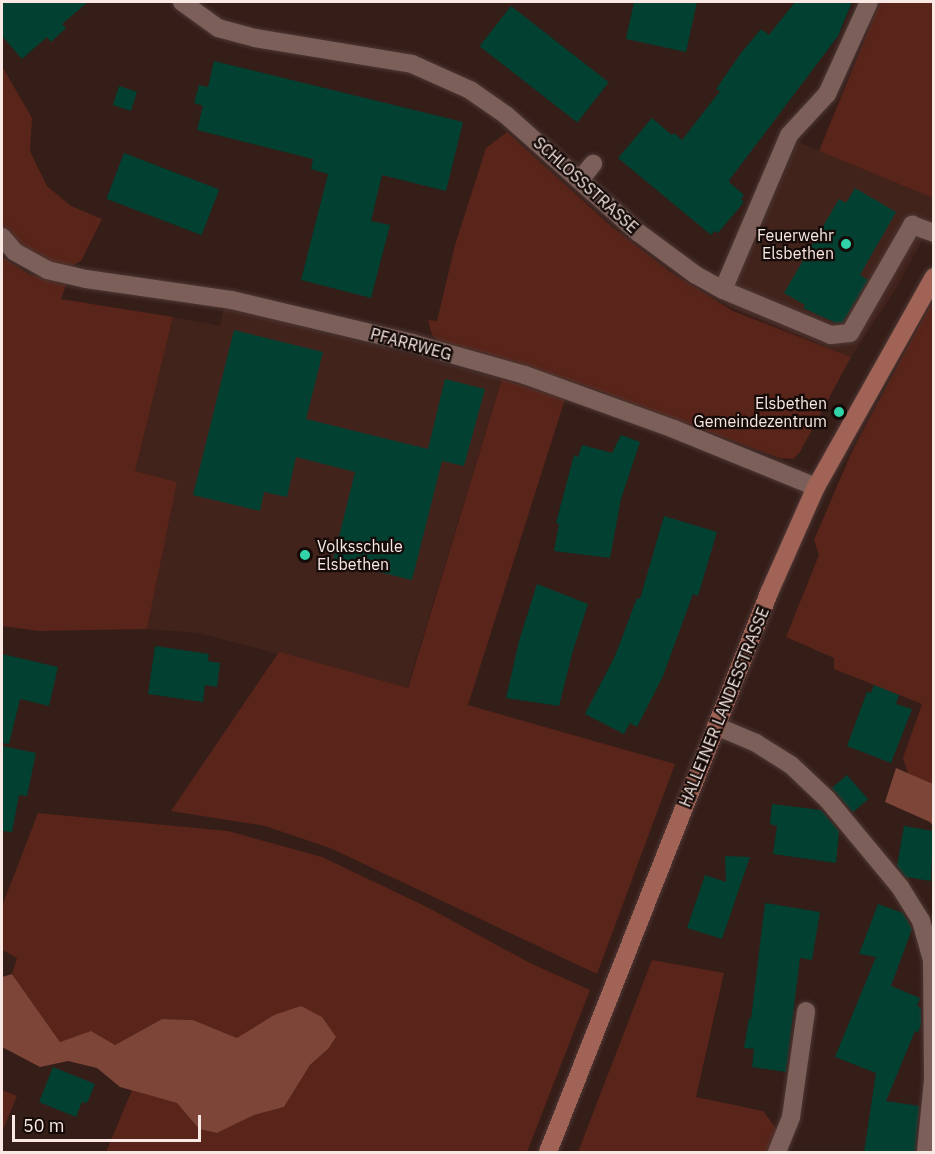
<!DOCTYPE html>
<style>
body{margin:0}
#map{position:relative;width:935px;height:1154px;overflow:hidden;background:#351d18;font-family:"IBM Plex Sans",sans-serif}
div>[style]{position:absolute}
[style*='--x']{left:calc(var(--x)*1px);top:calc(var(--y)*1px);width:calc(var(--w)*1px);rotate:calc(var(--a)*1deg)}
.built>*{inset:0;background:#42231c}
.green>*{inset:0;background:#592419}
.forest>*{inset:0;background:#7d4438}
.building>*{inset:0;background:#024031;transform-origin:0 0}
.roads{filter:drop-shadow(0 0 2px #4d3835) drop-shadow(0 0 2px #4d3835)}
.minor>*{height:18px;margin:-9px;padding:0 9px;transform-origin:9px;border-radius:9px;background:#7c5f59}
.secondary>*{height:18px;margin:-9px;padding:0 9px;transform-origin:9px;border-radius:9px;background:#a16356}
.dots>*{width:16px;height:16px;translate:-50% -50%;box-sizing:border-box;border:3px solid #150b08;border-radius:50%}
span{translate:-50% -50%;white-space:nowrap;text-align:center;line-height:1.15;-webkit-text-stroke:4.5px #150b08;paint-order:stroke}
.street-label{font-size:16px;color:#fae8e4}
.poi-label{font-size:16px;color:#fae8e4}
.right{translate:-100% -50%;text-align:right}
.left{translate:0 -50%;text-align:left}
.frame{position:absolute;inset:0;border:3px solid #fae8e4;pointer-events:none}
.scale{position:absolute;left:12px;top:1115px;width:189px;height:27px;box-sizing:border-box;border:3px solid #fae8e4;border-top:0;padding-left:8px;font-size:18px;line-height:21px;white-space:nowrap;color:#fae8e4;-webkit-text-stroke:4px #150b08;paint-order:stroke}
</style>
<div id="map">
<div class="built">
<div style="clip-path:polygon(798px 142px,933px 198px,933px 221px,894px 292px,851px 357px,726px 306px)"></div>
<div style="clip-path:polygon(224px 306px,502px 379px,407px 688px,199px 633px,147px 629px,177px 482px,135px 471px,173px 317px,220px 326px)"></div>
</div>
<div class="green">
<div style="clip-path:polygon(880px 2px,933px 2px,933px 198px,819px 151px)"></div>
<div style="clip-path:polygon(2px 66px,32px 118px,30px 151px,47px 186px,71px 206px,102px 219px,81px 261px,70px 267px,47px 262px,10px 237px,2px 227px)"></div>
<div style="clip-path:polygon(507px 132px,611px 226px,669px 271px,733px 311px,851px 357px,800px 452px,793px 459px,779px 458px,591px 388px,521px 364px,438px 340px,432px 335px,428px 320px,437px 321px,455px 245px,486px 148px)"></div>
<div style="clip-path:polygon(2px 257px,29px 274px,66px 285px,61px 299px,173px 317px,135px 471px,177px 482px,147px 629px,39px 631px,2px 626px)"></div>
<div style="clip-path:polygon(933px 300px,933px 786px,908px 773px,903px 758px,922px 704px,834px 669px,834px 658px,786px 637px,819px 555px,814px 540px,853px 449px)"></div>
<div style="clip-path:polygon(502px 379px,565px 399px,468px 705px,675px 764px,597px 974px,330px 848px,265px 826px,171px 811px,279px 652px,408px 688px)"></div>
<div style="clip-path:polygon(38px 813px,228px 831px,322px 857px,427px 907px,528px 962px,590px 990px,527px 1152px,106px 1152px,132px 1090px,177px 1103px,199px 1129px,217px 1133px,254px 1115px,284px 1107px,310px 1065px,328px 1049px,237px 1038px,193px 1020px,162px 1019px,115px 1045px,91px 1032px,60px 1042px,12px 974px,17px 958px,2px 950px,2px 906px)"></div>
<div style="clip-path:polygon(652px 960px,724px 973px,696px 1097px,763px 1111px,778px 1131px,770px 1152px,578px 1152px)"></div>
<div style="clip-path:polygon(2px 1090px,17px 1096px,2px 1132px)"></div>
</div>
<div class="forest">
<div style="clip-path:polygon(896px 768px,933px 784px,933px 826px,930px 822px,885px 802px)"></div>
<div style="clip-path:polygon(12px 974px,60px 1042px,91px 1031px,115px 1045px,162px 1019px,193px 1020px,237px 1038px,274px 1015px,301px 1006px,322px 1017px,336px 1037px,328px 1049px,310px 1065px,284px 1107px,254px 1115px,217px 1133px,199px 1129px,177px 1103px,120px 1087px,97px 1068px,68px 1061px,40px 1067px,2px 1047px,2px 977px)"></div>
</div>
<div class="building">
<div style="clip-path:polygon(2px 2px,88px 2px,62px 24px,66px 28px,51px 42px,47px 37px,22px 59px,2px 36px)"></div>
<div style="clip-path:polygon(634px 2px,697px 2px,686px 52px,626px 39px)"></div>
<div style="clip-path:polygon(795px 2px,852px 2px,838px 36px,730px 179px,729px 182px,744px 195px,741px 199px,744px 202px,718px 233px,715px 231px,711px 235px,618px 158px,652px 118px,672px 135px,674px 133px,682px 140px,720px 91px,716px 89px,741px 53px,761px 29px,769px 35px)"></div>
<div style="left:511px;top:6px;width:124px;height:51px;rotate:38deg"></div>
<div style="clip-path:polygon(214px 61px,463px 122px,446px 191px,382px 175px,371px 221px,390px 225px,371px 298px,301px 280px,328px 174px,311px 169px,313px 159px,197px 130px,203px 106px,194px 103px,199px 85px,208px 87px)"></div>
<div style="left:119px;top:86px;width:19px;height:20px;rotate:18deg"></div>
<div style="left:124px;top:153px;width:102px;height:49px;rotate:21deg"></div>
<div style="clip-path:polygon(855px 188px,896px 212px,860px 275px,868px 280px,843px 322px,836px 323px,803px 308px,805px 305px,784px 293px,839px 199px,846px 203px)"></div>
<div style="clip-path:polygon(234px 330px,323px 352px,306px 419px,428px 449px,445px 379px,485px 389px,464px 466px,442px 461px,412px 580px,333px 561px,355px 472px,296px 457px,287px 497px,264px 492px,260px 511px,193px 495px)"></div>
<div style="clip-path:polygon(621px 435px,640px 442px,621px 499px,610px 558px,554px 551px,559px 524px,556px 523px,574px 455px,578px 457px,582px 445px,612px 453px)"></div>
<div style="clip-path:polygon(664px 516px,717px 532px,698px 596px,693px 594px,663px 676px,637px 727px,630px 723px,624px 734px,585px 714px,615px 656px,637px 598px,640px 599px)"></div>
<div style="clip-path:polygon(537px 584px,588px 604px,572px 654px,559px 706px,506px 698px,519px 641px)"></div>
<div style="clip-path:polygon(155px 646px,209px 654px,208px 661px,220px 663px,217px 687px,205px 685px,203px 702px,148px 694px)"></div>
<div style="clip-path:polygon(2px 654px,58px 667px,49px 706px,20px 699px,9px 744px,2px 743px)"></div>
<div style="clip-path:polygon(874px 685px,899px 695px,896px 704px,912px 709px,891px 763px,847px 746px,867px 692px,871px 693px)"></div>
<div style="clip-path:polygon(2px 746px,36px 753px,27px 796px,19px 795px,12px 832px,2px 831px)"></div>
<div style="left:847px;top:775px;width:32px;height:20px;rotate:49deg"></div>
<div style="clip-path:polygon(772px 804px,821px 810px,839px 831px,836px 863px,773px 854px,777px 826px,770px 824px)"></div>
<div style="clip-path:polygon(904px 826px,933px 831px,931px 881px,906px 877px,897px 866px)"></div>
<div style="clip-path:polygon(725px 856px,750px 857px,722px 939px,687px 928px,705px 875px,726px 882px)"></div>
<div style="clip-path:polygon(765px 903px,820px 912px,812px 960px,800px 958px,786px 1072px,752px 1067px,754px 1049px,744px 1048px,749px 1018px,751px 1019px)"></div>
<div style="clip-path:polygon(878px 904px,903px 913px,912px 929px,891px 986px,920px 998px,917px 1006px,921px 1008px,921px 1024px,918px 1033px,915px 1031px,886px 1101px,919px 1106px,915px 1152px,864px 1152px,876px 1073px,835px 1057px,876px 957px,859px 954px)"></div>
<div style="clip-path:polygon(53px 1067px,95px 1084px,87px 1103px,82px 1102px,76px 1117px,39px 1102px)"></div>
</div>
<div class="roads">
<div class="minor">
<div style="--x:182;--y:2;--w:44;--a:35.8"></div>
<div style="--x:218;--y:28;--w:38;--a:15"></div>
<div style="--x:255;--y:38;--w:159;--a:9.4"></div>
<div style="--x:412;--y:64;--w:64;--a:24.1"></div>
<div style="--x:470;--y:90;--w:44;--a:34.8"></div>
<div style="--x:506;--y:115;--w:178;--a:41.6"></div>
<div style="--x:639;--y:233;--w:71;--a:36.4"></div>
<div style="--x:696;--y:275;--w:31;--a:29"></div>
<div style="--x:723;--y:290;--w:117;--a:22.6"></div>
<div style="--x:831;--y:335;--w:19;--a:-6"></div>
<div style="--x:850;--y:333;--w:125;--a:-60.1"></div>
<div style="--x:912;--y:225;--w:23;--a:20"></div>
<div style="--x:580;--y:180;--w:21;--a:-51"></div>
<div style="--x:2;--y:237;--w:20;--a:49"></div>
<div style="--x:15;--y:252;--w:37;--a:29"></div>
<div style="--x:47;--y:270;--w:40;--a:13"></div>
<div style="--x:86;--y:279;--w:148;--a:8.2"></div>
<div style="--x:232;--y:300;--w:185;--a:13.4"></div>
<div style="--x:412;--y:343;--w:117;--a:15.8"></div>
<div style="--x:525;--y:375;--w:158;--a:19.9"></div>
<div style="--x:674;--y:429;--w:153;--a:22.2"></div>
<div style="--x:723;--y:290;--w:168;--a:-66.9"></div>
<div style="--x:789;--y:135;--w:56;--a:-47.2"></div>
<div style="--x:827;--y:94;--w:101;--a:-65.5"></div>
<div style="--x:716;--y:726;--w:43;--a:23"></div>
<div style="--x:756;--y:743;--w:41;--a:32.2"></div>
<div style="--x:791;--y:765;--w:50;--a:43.4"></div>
<div style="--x:827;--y:799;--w:114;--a:50.3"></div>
<div style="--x:900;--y:887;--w:40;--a:58"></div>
<div style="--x:921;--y:921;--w:41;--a:74.2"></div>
<div style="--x:932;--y:960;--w:120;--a:89.5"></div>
<div style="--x:933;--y:1080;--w:72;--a:95.6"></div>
<div style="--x:777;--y:1152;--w:38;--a:-68"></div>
<div style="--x:791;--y:1117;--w:107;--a:-81.9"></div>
</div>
<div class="secondary">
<div style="--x:548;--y:1152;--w:601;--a:-68.43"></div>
<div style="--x:769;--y:593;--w:116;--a:-66.1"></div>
<div style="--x:816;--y:487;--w:241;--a:-60.7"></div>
</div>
</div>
<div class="dots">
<div style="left:846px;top:244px;background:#31d4a9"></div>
<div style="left:839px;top:412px;background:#31d4a9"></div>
<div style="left:305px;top:555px;background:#31d4a9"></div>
</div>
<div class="street-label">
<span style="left:586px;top:185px;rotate:42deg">SCHLOSSSTRASSE</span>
<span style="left:411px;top:344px;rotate:15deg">PFARRWEG</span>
<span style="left:724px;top:707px;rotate:-68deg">HALLEINER LANDESSTRASSE</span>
</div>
<div class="poi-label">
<span class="right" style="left:834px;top:244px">Feuerwehr<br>Elsbethen</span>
<span class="right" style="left:827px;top:412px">Elsbethen<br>Gemeindezentrum</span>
<span class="left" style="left:317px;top:555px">Volksschule<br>Elsbethen</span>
</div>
<div class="frame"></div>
<div class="scale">50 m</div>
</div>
